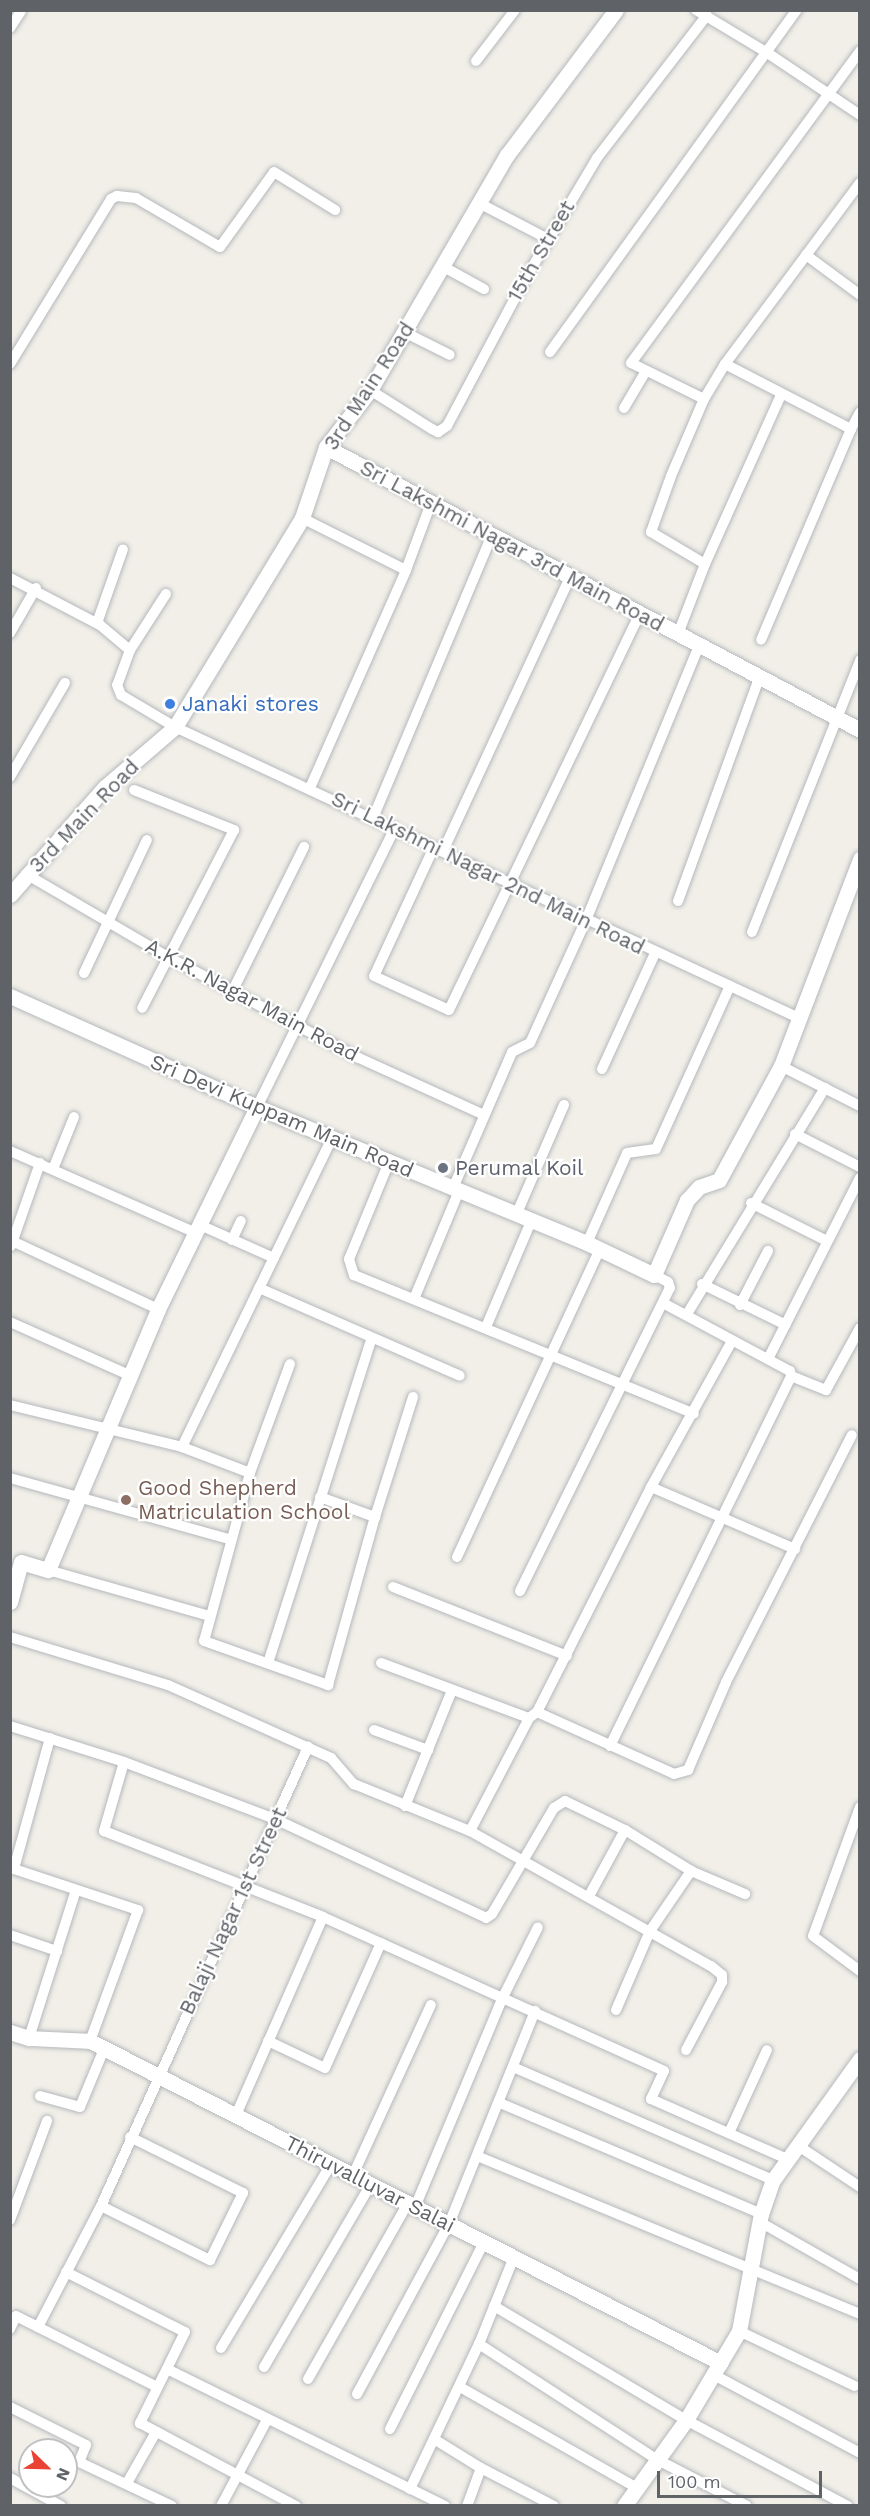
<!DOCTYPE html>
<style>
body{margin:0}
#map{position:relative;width:870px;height:2516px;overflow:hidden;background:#f1efe8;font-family:"Work Sans",sans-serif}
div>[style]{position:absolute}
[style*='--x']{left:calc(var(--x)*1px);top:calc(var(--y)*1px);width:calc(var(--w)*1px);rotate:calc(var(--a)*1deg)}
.roads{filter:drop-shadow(0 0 2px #b5b8bc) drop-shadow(0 0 2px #b5b8bc)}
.street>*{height:10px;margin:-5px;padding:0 5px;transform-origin:5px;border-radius:5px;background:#fff}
.secondary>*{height:15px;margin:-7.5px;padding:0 7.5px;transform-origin:7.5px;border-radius:7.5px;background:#fff}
.dots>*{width:16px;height:16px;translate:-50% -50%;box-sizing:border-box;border:3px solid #fff;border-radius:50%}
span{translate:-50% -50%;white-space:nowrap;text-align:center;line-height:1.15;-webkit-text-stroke:4.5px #fff;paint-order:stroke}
.street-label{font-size:21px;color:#5f6368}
.shop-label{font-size:21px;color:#366cbe}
.left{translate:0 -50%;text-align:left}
.worship-label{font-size:21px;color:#5b616d}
.education-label{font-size:21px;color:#785e54}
.frame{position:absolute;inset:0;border:12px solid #5f6368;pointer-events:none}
.north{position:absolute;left:18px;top:2438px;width:60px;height:60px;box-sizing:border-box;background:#fff;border:2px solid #bfc1c3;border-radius:50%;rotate:113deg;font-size:16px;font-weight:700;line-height:24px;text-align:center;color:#5f6368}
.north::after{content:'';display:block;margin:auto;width:21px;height:27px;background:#ea4335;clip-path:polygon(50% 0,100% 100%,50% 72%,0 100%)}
.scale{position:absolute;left:657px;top:2471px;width:165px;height:27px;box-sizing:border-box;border:3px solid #5f6368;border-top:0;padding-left:8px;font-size:18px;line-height:21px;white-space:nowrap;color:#5f6368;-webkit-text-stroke:4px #fff;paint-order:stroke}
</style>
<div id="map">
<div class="roads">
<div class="street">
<div style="--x:696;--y:10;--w:82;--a:31"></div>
<div style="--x:766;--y:52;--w:113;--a:33.8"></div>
<div style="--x:10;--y:28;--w:20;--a:-57"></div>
<div style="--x:476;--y:61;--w:64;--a:-52.6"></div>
<div style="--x:479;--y:203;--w:78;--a:27.6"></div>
<div style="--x:806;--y:255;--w:67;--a:36.5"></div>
<div style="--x:442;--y:266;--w:48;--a:28.7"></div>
<div style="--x:404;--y:332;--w:51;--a:26.6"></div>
<div style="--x:550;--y:352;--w:422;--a:-54.2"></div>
<div style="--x:10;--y:364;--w:193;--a:-58.5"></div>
<div style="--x:111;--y:199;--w:7;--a:-27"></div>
<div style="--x:117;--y:196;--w:19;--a:6"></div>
<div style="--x:136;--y:198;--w:97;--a:30.3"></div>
<div style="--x:220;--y:247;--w:92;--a:-54.2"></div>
<div style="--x:274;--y:172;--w:72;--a:31.9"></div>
<div style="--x:725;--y:364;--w:142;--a:27.3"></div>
<div style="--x:851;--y:429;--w:229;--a:113.1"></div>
<div style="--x:370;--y:390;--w:73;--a:32.2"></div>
<div style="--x:432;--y:429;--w:7;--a:27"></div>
<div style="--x:438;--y:432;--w:11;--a:-34"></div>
<div style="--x:447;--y:426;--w:164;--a:-62"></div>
<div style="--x:524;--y:281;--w:143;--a:-59.3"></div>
<div style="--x:597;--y:158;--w:180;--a:-52.4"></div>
<div style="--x:704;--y:399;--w:81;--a:-153.7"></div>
<div style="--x:631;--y:363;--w:387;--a:-53.7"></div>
<div style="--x:624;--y:408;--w:43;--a:-59.3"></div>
<div style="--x:851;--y:429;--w:19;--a:-62"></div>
<div style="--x:302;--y:518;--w:116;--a:26.6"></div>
<div style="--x:705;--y:564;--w:185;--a:-65.8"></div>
<div style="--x:10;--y:578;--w:102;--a:27.6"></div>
<div style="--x:100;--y:625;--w:39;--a:40"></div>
<div style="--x:166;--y:594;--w:67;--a:122.7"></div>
<div style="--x:130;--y:650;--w:37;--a:110"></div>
<div style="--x:117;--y:685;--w:11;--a:68"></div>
<div style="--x:121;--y:695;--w:63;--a:30.7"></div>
<div style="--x:175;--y:727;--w:691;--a:25.01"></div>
<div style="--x:97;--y:623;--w:78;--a:-70.6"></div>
<div style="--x:10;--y:633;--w:52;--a:-60"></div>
<div style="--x:678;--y:634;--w:75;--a:-68.9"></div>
<div style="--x:705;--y:564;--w:63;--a:-149.3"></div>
<div style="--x:651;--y:532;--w:59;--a:-70.3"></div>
<div style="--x:671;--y:476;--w:84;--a:-66.8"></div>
<div style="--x:704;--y:399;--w:41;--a:-59"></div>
<div style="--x:725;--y:364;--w:226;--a:-53.3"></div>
<div style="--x:10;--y:777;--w:109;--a:-59.7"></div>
<div style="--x:310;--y:788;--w:238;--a:-66.2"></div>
<div style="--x:406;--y:570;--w:72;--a:-69.5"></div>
<div style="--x:134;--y:790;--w:108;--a:21.8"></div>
<div style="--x:234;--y:830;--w:200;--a:117.3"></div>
<div style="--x:373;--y:818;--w:307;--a:-67.2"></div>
<div style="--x:434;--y:847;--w:142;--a:114.9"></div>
<div style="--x:374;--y:976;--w:82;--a:24.4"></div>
<div style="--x:449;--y:1010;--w:438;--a:-64.3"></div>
<div style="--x:443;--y:851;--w:301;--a:-65.1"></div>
<div style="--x:26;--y:874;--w:164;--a:30.3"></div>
<div style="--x:168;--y:957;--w:216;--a:27.9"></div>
<div style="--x:359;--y:1058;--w:137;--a:24.5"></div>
<div style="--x:678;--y:901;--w:237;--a:-70"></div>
<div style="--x:752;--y:932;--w:293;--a:-68.3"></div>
<div style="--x:84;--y:973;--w:147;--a:-64.7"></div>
<div style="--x:233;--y:990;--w:160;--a:-63.6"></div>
<div style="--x:781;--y:1066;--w:89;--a:26.9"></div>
<div style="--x:602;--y:1069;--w:128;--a:-65.4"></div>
<div style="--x:257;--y:1107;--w:311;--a:-63.7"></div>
<div style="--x:795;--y:1134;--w:73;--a:26.9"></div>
<div style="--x:10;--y:1151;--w:203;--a:23.8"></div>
<div style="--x:389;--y:1162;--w:105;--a:112.4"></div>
<div style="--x:349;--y:1259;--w:17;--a:73"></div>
<div style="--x:354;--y:1275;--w:367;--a:22.2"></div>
<div style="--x:53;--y:1169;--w:56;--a:-68"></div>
<div style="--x:453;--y:1188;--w:148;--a:-66.5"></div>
<div style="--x:512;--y:1052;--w:20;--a:-27"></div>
<div style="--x:530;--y:1043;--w:135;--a:-65.5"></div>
<div style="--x:586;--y:920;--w:296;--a:-67.6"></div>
<div style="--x:751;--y:1203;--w:85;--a:26.6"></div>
<div style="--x:517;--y:1213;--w:118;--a:-66.5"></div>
<div style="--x:200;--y:1225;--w:81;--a:24"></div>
<div style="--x:10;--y:1240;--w:163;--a:25"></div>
<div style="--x:232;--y:1240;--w:21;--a:-65"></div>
<div style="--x:587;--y:1243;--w:98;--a:-66"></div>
<div style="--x:627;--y:1153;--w:29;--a:-8"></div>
<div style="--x:656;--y:1149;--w:179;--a:-65.6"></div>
<div style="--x:11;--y:1246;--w:88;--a:-70.7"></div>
<div style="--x:702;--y:1284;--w:93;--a:26"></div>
<div style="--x:259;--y:1288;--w:219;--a:23.6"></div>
<div style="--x:414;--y:1299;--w:117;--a:-67.4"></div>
<div style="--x:663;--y:1303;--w:144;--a:28.2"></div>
<div style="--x:790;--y:1371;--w:5;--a:79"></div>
<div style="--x:791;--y:1376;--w:38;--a:22"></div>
<div style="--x:826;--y:1390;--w:71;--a:-61.3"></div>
<div style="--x:740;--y:1305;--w:61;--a:-62.6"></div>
<div style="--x:687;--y:1314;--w:265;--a:-58.6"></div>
<div style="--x:10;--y:1322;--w:130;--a:24"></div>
<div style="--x:486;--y:1327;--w:117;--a:-66.9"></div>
<div style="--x:768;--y:1359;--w:203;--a:-63.1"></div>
<div style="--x:290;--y:1364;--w:116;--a:110.2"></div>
<div style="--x:250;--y:1473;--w:174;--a:105.3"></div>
<div style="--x:204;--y:1641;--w:132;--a:19.5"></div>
<div style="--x:328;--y:1685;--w:174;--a:-74.4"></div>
<div style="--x:375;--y:1517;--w:126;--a:-72.4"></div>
<div style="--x:10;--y:1405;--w:177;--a:13.7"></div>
<div style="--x:182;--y:1447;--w:73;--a:20.9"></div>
<div style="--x:182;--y:1447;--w:343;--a:-64.1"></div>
<div style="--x:10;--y:1478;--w:227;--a:15.6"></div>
<div style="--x:651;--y:1487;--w:157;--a:23.3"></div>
<div style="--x:320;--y:1497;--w:59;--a:20"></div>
<div style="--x:457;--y:1557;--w:340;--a:-65.1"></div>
<div style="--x:48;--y:1570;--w:167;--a:15.9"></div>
<div style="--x:393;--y:1587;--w:187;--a:21.6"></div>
<div style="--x:520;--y:1591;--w:338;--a:-63.7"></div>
<div style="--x:670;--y:1288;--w:6;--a:-108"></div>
<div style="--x:668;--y:1282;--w:16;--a:-153"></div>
<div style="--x:10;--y:1637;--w:165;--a:16.9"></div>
<div style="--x:168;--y:1685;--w:179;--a:24.1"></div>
<div style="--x:331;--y:1758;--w:35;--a:49"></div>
<div style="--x:354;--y:1784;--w:125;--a:22.1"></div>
<div style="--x:470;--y:1831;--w:276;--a:29.3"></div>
<div style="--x:711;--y:1966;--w:14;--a:39"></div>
<div style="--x:722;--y:1975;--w:7;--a:90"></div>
<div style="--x:722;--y:1982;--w:77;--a:117.9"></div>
<div style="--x:268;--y:1663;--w:341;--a:-72.3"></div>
<div style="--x:381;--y:1663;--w:158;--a:20.4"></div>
<div style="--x:529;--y:1718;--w:10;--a:-37"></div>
<div style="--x:537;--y:1712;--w:252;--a:-63.1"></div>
<div style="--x:651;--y:1487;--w:167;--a:-61"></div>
<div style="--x:537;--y:1712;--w:150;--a:24.3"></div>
<div style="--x:674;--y:1774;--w:15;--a:-16"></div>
<div style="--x:688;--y:1770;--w:96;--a:-66.6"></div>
<div style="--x:726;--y:1682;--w:277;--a:-63"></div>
<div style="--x:10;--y:1726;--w:120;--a:17.5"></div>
<div style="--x:124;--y:1762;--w:161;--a:20.7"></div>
<div style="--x:275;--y:1819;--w:233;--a:25.1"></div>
<div style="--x:486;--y:1918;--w:7;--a:-34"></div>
<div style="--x:492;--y:1914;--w:123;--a:-59.7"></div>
<div style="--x:554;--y:1808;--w:13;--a:-32"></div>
<div style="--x:565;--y:1801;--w:67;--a:25.8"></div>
<div style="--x:625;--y:1830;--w:78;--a:31.8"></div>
<div style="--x:691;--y:1871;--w:59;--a:23.1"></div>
<div style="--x:374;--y:1730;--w:58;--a:20.3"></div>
<div style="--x:50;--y:1738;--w:136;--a:105.4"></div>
<div style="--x:14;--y:1869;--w:131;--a:18.3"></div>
<div style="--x:138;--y:1910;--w:140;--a:110.1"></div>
<div style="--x:610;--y:1746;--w:412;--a:-63.9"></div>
<div style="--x:124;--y:1762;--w:72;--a:106.2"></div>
<div style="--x:104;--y:1831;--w:235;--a:21.4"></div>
<div style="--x:323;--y:1917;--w:374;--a:24.3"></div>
<div style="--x:664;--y:2071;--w:31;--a:115"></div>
<div style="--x:651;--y:2099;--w:146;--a:23.8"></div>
<div style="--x:405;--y:1806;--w:125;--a:-67.9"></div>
<div style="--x:860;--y:1807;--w:137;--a:110"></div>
<div style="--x:813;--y:1936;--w:59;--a:36.7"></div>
<div style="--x:470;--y:1831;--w:127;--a:-62.4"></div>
<div style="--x:589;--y:1896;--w:75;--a:-61.4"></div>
<div style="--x:10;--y:1935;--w:50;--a:18.8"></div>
<div style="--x:616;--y:2010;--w:86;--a:-66.7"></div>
<div style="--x:650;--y:1931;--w:73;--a:-55.7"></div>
<div style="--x:29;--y:2038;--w:155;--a:-72.4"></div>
<div style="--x:268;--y:2041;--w:63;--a:25.3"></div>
<div style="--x:325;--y:2068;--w:137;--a:-65.9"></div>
<div style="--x:513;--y:2067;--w:283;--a:23.5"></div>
<div style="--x:40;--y:2096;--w:41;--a:15.4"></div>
<div style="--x:80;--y:2107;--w:63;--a:-67.5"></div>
<div style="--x:500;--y:2103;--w:284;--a:23"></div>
<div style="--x:236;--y:2115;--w:216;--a:-66.3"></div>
<div style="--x:729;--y:2133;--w:91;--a:-65.4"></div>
<div style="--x:797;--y:2145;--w:76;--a:33.7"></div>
<div style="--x:477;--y:2156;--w:414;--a:22.4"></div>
<div style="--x:353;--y:2175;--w:187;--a:-65.4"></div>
<div style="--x:101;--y:2206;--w:122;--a:26.4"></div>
<div style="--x:210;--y:2260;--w:75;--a:-63.8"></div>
<div style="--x:243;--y:2193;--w:126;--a:-153.6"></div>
<div style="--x:415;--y:2207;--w:225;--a:-67.3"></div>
<div style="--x:502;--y:1999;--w:80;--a:-63.4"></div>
<div style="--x:10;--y:2220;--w:106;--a:-69.5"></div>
<div style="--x:760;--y:2222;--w:115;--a:29.7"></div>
<div style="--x:66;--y:2272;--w:133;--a:26.8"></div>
<div style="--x:185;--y:2332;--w:102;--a:116.3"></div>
<div style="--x:140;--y:2423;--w:177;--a:28"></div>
<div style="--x:494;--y:2306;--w:223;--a:30.7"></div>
<div style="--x:686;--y:2420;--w:183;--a:28"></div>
<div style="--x:38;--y:2327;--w:136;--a:-62.5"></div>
<div style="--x:101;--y:2206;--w:504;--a:-65.73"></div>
<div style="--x:10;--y:2329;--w:14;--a:-65"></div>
<div style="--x:16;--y:2316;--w:158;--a:26.7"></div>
<div style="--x:739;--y:2331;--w:128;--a:25.4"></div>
<div style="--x:479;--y:2344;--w:211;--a:33"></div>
<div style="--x:656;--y:2459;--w:102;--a:27.3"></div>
<div style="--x:221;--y:2348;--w:214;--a:-59.1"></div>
<div style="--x:264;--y:2367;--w:212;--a:-59.7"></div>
<div style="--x:167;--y:2369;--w:310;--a:26.2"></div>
<div style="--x:714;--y:2375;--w:166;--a:28.1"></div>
<div style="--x:308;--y:2379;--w:202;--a:-60.4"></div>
<div style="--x:460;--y:2387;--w:202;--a:29.7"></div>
<div style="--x:357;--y:2394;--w:193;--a:-61.6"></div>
<div style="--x:449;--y:2224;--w:230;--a:-68"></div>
<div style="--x:10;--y:2407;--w:85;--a:26.6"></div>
<div style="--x:86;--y:2445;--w:18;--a:112"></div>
<div style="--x:79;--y:2462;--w:103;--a:25.3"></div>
<div style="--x:390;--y:2429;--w:209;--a:-63.3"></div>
<div style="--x:434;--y:2439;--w:55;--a:31.7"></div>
<div style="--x:481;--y:2468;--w:82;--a:27.5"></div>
<div style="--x:10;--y:2478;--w:58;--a:28.8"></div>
<div style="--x:127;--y:2483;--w:59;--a:-60.4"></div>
<div style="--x:410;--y:2489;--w:161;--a:-64.6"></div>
<div style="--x:479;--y:2344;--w:94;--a:-68.1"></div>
<div style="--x:221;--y:2506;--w:98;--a:-61.9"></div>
<div style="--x:467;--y:2506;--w:40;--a:-69.8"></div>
</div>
<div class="secondary">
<div style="--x:326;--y:447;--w:604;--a:27.92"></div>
<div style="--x:10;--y:895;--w:144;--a:-48.7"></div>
<div style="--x:105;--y:787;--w:92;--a:-40.6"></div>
<div style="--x:175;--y:727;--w:245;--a:-58.7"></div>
<div style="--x:302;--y:518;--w:75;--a:-71.3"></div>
<div style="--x:326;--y:447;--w:72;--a:-52.3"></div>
<div style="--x:370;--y:390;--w:272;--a:-59.8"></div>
<div style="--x:507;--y:155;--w:181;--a:-53.1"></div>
<div style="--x:10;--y:996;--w:271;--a:24.2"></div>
<div style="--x:257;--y:1107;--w:357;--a:22.4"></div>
<div style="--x:587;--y:1243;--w:74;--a:25.5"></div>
<div style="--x:654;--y:1275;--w:82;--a:-66.3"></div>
<div style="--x:687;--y:1200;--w:18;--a:-47"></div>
<div style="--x:699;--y:1187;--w:21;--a:-19"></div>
<div style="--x:719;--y:1180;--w:130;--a:-61.5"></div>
<div style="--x:781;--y:1066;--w:222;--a:-69.1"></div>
<div style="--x:10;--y:1602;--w:41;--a:-74.6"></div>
<div style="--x:21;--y:1562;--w:28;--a:17"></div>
<div style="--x:48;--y:1570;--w:283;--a:-67.1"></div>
<div style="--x:158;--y:1309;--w:225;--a:-63.9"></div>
<div style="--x:10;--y:2032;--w:20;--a:18"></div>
<div style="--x:29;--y:2038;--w:61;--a:2.8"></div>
<div style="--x:90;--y:2041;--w:708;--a:27.04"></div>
<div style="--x:624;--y:2506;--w:106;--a:-54.2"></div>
<div style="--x:686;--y:2420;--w:104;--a:-59.2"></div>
<div style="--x:739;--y:2331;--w:119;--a:-79.4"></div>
<div style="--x:761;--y:2214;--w:36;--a:-71"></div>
<div style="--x:773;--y:2180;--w:149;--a:-54.3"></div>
</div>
</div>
<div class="dots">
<div style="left:170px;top:704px;background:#3f7fe0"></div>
<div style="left:443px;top:1168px;background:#6b7280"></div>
<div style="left:126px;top:1500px;background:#8d6e63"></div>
</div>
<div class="street-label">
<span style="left:541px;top:251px;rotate:-60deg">15th Street</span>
<span style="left:369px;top:386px;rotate:-57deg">3rd Main Road</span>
<span style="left:512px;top:546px;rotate:28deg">Sri Lakshmi Nagar 3rd Main Road</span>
<span style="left:84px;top:816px;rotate:-46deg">3rd Main Road</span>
<span style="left:488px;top:873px;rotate:26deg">Sri Lakshmi Nagar 2nd Main Road</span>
<span style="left:252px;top:1000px;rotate:28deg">A.K.R. Nagar Main Road</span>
<span style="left:282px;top:1116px;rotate:23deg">Sri Devi Kuppam Main Road</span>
<span style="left:233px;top:1911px;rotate:-65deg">Balaji Nagar 1st Street</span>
<span style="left:370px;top:2184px;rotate:27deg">Thiruvalluvar Salai</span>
</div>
<div class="shop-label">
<span class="left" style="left:182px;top:704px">Janaki stores</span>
</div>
<div class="worship-label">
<span class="left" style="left:455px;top:1168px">Perumal Koil</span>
</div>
<div class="education-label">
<span class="left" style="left:138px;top:1500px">Good Shepherd<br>Matriculation School</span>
</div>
<div class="frame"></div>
<div class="north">N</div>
<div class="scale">100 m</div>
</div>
